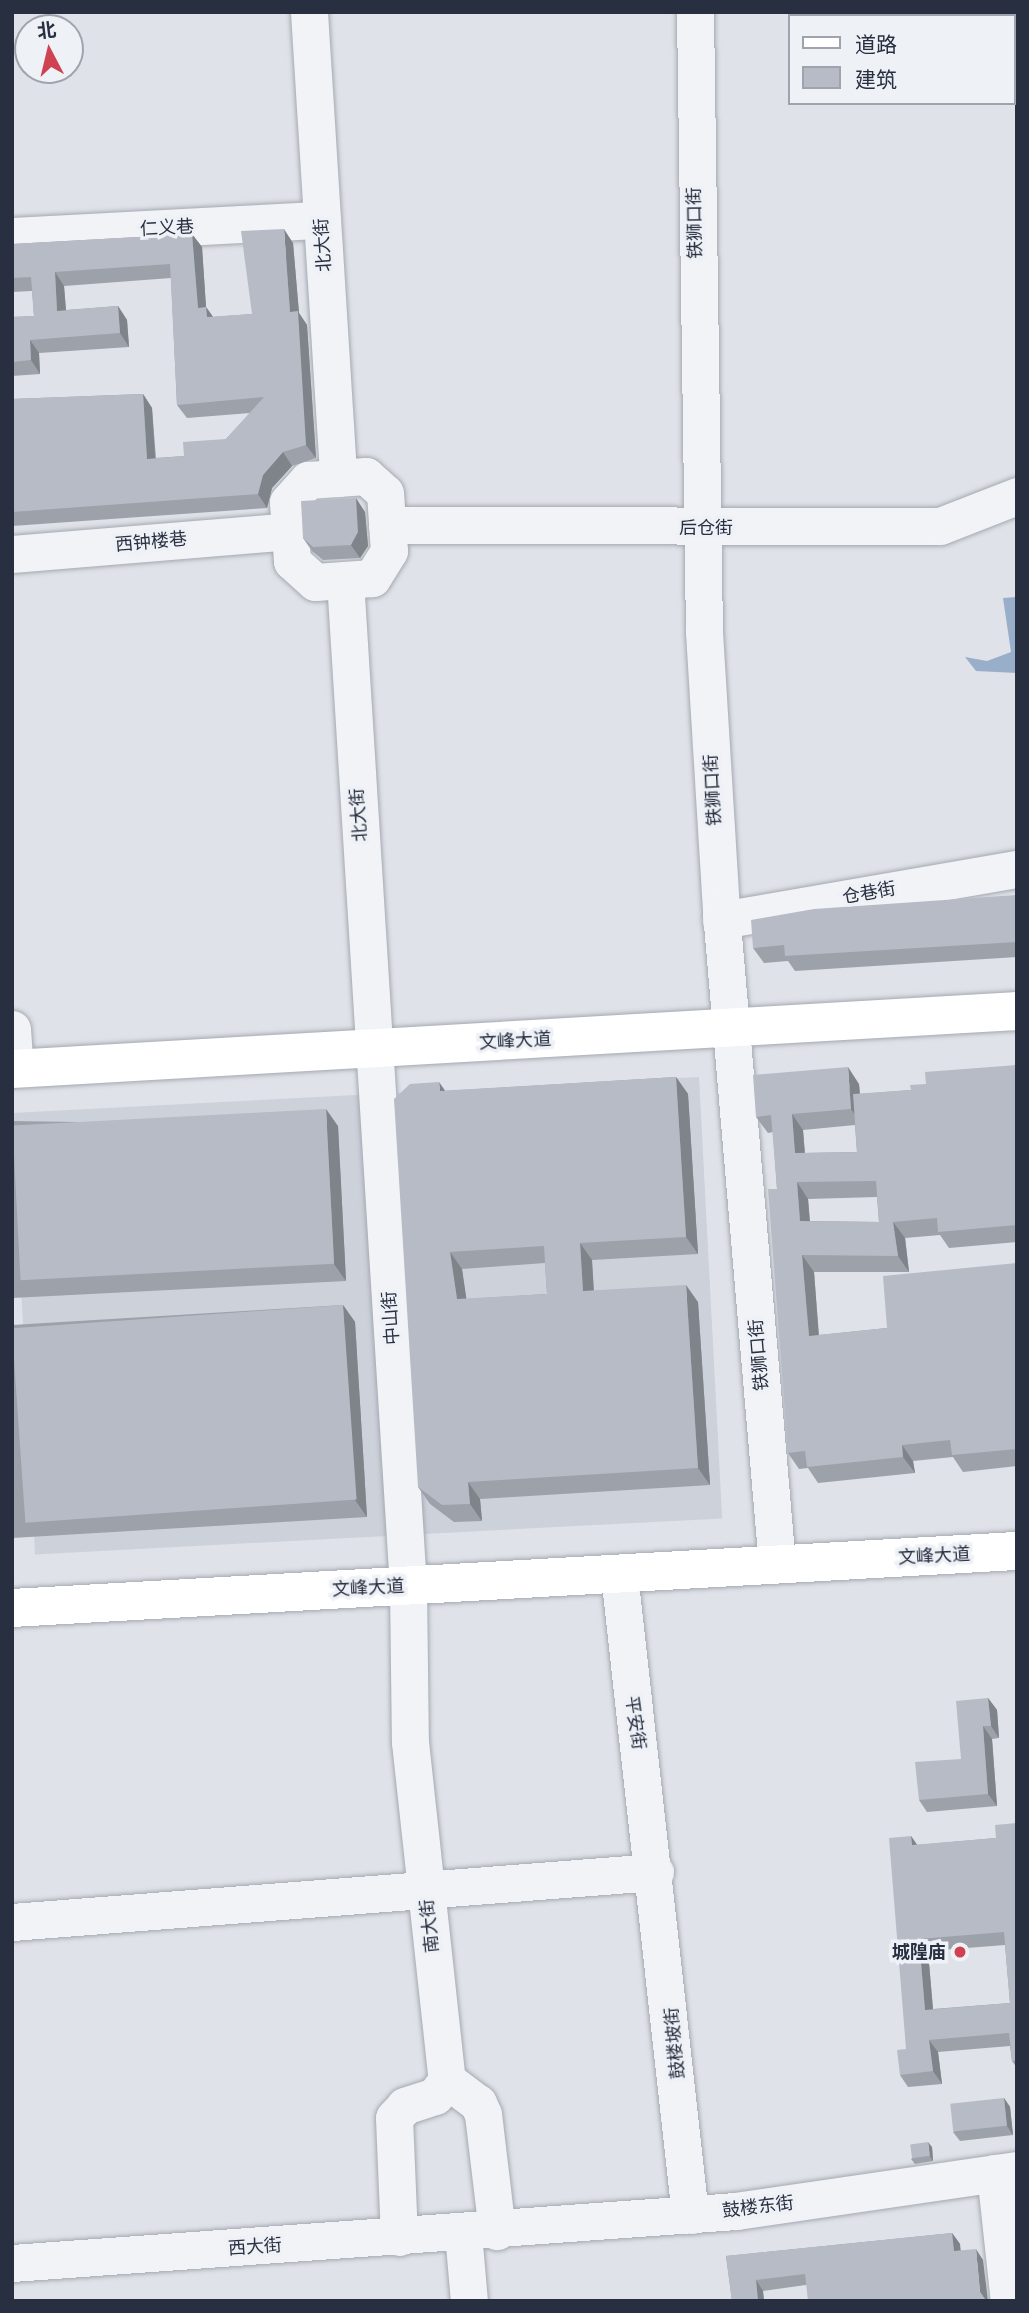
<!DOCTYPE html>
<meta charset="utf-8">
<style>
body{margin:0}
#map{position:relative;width:1029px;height:2313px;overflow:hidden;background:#dfe2e8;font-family:"Public Sans","Noto Sans SC",sans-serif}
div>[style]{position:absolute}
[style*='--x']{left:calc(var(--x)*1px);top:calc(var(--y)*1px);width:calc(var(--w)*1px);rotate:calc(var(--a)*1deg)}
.built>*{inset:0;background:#cdd1da;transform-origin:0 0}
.water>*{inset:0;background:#99aec9}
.roads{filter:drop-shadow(0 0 2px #a4a9b2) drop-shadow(0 0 2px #a4a9b2)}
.minor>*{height:37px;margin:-18.5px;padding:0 18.5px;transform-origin:18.5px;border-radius:18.5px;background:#f2f3f7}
.major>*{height:38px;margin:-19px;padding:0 19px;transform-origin:19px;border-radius:19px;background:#fff}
.wall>*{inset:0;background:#9da1a9}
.shaded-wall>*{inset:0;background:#7f838a}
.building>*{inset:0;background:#b6bbc5;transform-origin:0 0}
.dots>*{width:19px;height:19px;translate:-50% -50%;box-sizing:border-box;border:4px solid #eef1f6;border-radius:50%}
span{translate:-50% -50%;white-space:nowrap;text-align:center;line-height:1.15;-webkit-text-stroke:7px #eef1f6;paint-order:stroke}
.street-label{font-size:18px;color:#282f40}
.poi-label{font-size:18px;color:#282f40;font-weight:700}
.right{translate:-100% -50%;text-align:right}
.frame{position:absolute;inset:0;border:14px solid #282f40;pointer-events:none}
.legend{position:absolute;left:788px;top:14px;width:228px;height:91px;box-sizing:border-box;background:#eef1f6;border:2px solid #9fa3ad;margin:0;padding:9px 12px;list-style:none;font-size:21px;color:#282f40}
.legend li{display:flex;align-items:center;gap:14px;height:35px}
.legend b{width:35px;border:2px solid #9fa3ad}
.north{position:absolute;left:14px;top:14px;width:70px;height:70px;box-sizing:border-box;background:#eef1f6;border:2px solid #9fa3ad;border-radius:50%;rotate:353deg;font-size:19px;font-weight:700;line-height:28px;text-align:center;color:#282f40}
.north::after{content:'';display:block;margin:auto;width:24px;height:32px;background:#cf4251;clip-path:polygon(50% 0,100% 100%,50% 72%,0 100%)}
</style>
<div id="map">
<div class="built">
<div style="left:699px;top:1077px;width:442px;height:688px;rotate:87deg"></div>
</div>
<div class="water">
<div style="clip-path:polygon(1017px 597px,1017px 673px,976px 671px,965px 657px,987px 661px,1011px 652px,1003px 598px)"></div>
</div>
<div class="roads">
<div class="minor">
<div style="--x:309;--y:12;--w:467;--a:86.4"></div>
<div style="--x:695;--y:12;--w:620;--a:89.17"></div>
<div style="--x:704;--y:632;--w:281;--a:86.5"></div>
<div style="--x:721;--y:912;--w:655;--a:85.1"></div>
<div style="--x:12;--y:236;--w:310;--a:-3"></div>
<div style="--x:366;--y:476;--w:25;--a:42"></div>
<div style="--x:385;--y:493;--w:58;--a:86.1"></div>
<div style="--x:389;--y:551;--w:32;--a:122"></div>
<div style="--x:372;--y:578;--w:57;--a:176"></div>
<div style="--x:315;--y:582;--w:31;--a:-138"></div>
<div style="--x:292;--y:561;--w:59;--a:-93.9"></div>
<div style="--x:288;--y:502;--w:30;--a:-48"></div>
<div style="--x:308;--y:480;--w:58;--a:-3.9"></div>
<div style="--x:387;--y:525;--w:553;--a:0.1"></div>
<div style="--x:940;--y:526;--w:83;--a:-21.3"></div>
<div style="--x:12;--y:554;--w:279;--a:-4.7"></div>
<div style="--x:345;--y:580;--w:1008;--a:86.42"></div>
<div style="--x:408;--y:1586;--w:156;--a:89.3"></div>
<div style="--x:410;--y:1742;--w:340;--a:83.8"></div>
<div style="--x:447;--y:2080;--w:20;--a:127"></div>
<div style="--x:435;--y:2096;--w:32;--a:162"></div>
<div style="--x:405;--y:2106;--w:16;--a:133"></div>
<div style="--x:394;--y:2118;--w:119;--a:87.6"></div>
<div style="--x:721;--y:920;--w:300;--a:-9.8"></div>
<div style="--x:12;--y:1029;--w:39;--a:86"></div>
<div style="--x:619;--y:1574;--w:645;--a:83.68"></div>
<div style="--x:12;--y:1922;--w:645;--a:-4.45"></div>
<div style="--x:447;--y:2080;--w:39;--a:37"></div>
<div style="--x:478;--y:2103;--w:12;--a:66"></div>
<div style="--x:483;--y:2114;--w:118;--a:83.2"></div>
<div style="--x:995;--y:2173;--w:129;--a:83.8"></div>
<div style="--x:463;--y:2233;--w:68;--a:85"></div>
<div style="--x:12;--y:2263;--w:726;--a:-4.11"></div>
<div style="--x:736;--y:2211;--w:284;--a:-8.3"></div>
</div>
<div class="major">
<div style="--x:12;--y:1069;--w:1007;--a:-3.3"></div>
<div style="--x:12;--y:1608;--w:1007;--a:-3.25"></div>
</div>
</div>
<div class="wall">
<div style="clip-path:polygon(192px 234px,202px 247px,206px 307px,213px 317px,252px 314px,293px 243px,299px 313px,307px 325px,316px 458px,292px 466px,272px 488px,267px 508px,12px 526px,12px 399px,143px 394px,152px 408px,156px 458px,184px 456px,226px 439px,250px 413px,187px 418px,177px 405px,171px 278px,64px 286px,66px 310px,118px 306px,127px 320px,129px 347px,39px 353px,40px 374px,12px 376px,12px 317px,34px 316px,32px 291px,12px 292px,12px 244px)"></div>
<div style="clip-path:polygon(365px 512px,368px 546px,360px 558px,323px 560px,312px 551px,303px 538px)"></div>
<div style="clip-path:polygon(1017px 895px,1017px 957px,795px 971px,788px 961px,764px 963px,753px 948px)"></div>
<div style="clip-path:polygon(evenodd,1017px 1065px,1017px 1242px,949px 1248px,940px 1235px,905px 1238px,909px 1272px,814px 1272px,819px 1335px,887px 1328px,1017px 1263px,1017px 1466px,963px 1472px,953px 1457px,913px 1461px,915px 1473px,818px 1483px,808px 1468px,799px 1469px,788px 1453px,777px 1189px,773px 1132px,768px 1133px,756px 1117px,859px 1084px,860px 1094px,911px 1090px,926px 1084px,1017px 1065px,855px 1125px,857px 1152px,805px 1153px,803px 1130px,855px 1125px,1017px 1065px,877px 1197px,879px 1222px,810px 1221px,808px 1199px,877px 1197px)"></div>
<div style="clip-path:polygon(evenodd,676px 1077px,688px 1094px,698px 1254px,592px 1260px,593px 1291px,698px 1302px,710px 1485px,480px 1499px,482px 1521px,454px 1522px,430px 1504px,418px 1487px,446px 1091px,676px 1077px,545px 1263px,547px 1294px,466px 1299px,462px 1269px,545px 1263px)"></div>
<div style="clip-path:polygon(12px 1121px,338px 1126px,346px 1281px,12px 1298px)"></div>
<div style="clip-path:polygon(343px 1305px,355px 1322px,367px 1517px,12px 1538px,12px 1325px)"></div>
<div style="clip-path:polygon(988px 1698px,997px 1710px,999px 1738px,992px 1739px,997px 1806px,927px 1812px,919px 1800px,961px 1759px)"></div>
<div style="clip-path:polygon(evenodd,1017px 1823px,1017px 2068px,1012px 2061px,1010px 2046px,938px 2052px,942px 2084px,908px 2087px,900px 2075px,906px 2049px,911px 1836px,917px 1845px,996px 1838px,1017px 1823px,1005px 1945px,1010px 2003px,933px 2009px,928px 1951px,1005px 1945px)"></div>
<div style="clip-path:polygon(1004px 2098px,1010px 2107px,1013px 2135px,960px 2141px,953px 2132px)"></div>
<div style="clip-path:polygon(932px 2147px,933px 2161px,915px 2164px,911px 2159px)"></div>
<div style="clip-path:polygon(952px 2233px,960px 2244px,960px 2251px,983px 2260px,763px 2291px,764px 2301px,732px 2301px,726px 2256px)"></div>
</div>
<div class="shaded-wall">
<div style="clip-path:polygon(284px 229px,293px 243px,299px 313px,307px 325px,316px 458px,306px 445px,290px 312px)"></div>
<div style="clip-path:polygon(192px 234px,202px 247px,207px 322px,198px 308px)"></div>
<div style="clip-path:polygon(55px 272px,64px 286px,67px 324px,57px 311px)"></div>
<div style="clip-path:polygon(118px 306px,127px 320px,129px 347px,120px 333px)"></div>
<div style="clip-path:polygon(206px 307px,216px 321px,207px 317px)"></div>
<div style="clip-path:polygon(30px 340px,39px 353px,40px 374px,31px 360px)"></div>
<div style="clip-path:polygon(143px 394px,152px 408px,156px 472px,147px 459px)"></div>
<div style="clip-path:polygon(283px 452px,292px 466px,272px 488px,267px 508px,258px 494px,263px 475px)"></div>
<div style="clip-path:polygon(356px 498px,365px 512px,368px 546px,360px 558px,351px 545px)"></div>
<div style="clip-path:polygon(848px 1067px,859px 1084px,862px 1125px,851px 1109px)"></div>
<div style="clip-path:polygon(676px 1077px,688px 1094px,698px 1254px,686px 1237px)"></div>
<div style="clip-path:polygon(439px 1082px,451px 1099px,440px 1091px)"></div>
<div style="clip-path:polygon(326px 1109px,338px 1126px,346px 1281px,334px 1264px)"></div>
<div style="clip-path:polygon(792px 1114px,803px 1130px,806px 1170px,795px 1153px)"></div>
<div style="clip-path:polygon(797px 1182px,808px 1199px,811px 1237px,800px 1221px)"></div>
<div style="clip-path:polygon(893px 1222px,905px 1238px,909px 1272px,898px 1256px)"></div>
<div style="clip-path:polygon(580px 1243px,592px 1260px,595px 1308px,583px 1291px)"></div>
<div style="clip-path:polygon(450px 1252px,462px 1269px,469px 1316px,457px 1299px)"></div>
<div style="clip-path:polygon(802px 1255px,814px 1272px,820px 1353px,809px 1336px)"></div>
<div style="clip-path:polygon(686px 1285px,698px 1302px,710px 1485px,698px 1468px)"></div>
<div style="clip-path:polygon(343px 1305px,355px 1322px,367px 1517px,355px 1500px)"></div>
<div style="clip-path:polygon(902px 1445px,913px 1461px,915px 1473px,903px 1457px)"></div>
<div style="clip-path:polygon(468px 1482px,480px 1499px,482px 1521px,470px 1504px)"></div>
<div style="clip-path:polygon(988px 1698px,997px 1710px,999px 1738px,991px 1726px)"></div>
<div style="clip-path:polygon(983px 1726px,992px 1739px,997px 1806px,988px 1794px)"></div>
<div style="clip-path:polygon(911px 1836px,920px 1849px,912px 1845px)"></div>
<div style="clip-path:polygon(919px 1939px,928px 1951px,934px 2022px,925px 2010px)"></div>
<div style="clip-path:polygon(929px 2040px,938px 2052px,942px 2084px,933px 2071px)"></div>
<div style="clip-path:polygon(1004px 2098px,1010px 2107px,1013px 2135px,1007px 2126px)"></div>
<div style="clip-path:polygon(928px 2142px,932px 2147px,933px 2161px,930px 2156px)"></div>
<div style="clip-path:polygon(952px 2233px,960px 2244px,962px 2262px,954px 2251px)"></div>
<div style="clip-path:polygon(976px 2249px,983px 2260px,988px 2301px,986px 2301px,980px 2292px)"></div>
<div style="clip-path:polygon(756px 2280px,763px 2291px,764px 2301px,758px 2301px)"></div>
</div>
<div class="building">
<div style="clip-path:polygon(284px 229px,290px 312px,298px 311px,306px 445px,283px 452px,263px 475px,258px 494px,12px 512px,12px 399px,143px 394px,147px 459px,184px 456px,183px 442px,226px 439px,264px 397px,177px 405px,170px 264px,55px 272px,57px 311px,118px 306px,120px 333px,30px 340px,31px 360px,12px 362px,12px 317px,34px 316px,31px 277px,12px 278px,12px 244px,192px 234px,198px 308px,206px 307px,207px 317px,252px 314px,241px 231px)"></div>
<div style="clip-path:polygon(356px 498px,358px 532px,351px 545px,313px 547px,303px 538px,301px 501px)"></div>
<div style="clip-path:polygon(1017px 895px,1017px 942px,785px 956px,784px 945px,753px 948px,751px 920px,814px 909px)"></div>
<div style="clip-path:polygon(evenodd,1017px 1065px,1017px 1225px,938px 1232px,937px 1218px,893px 1222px,898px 1256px,802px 1255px,809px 1336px,887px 1328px,883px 1276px,1017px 1263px,1017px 1449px,952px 1455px,950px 1440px,902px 1445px,903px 1457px,807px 1467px,805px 1451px,788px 1453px,768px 1189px,777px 1189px,771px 1115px,756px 1117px,753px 1075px,848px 1067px,851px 1109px,792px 1114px,795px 1153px,857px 1152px,853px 1094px,911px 1090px,910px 1085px,926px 1084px,925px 1072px,1017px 1065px,876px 1181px,879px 1222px,800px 1221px,797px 1182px,876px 1181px)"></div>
<div style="clip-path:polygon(evenodd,676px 1077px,686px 1237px,580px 1243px,583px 1291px,686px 1285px,698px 1468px,468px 1482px,470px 1504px,442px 1505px,418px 1487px,394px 1099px,410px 1084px,439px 1082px,440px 1091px,676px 1077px,544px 1246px,547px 1294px,457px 1299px,450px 1252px,544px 1246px)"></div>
<div style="left:326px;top:1109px;width:155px;height:314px;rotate:87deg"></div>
<div style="left:343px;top:1305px;width:195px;height:332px;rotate:86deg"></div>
<div style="clip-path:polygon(988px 1698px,991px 1726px,983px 1726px,988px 1794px,919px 1800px,915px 1762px,961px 1759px,956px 1701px)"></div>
<div style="clip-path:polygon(evenodd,1017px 1823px,1017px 2060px,1012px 2061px,1009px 2033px,929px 2040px,933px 2071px,900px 2075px,897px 2050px,906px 2049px,889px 1838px,911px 1836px,912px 1845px,996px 1838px,995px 1825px,1017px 1823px,1004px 1932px,1010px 2003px,925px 2010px,919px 1939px,1004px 1932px)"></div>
<div style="left:1004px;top:2098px;width:28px;height:54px;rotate:84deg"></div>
<div style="left:928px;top:2142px;width:14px;height:18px;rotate:82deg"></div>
<div style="clip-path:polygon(952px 2233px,954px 2251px,976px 2249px,980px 2292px,986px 2301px,808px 2301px,805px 2274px,756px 2280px,758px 2301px,732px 2301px,726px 2256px)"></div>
</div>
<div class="dots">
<div style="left:960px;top:1952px;background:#cf4251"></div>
</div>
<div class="street-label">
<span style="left:695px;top:223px;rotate:-91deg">铁狮口街</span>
<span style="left:167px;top:228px;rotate:-3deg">仁义巷</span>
<span style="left:323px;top:245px;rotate:-94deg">北大街</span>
<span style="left:706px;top:528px">后仓街</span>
<span style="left:151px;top:542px;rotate:-5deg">西钟楼巷</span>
<span style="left:713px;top:790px;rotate:-93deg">铁狮口街</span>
<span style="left:359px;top:815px;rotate:-94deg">北大街</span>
<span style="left:869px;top:893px;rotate:-10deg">仓巷街</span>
<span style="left:515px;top:1041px;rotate:-3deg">文峰大道</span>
<span style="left:391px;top:1318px;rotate:-94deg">中山街</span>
<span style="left:759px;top:1355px;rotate:-95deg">铁狮口街</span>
<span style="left:934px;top:1556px;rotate:-3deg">文峰大道</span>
<span style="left:368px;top:1588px;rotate:-3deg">文峰大道</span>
<span style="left:635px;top:1723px;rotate:82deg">平安街</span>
<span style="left:430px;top:1926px;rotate:-96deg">南大街</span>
<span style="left:675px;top:2043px;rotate:-95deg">鼓楼坡街</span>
<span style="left:758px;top:2207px;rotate:-7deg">鼓楼东街</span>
<span style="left:255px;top:2247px;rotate:-4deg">西大街</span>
</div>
<div class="poi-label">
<span class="right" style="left:946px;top:1952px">城隍庙</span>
</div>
<div class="frame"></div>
<ul class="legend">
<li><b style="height:9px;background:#fff"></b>道路</li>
<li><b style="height:19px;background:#b6bbc5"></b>建筑</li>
</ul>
<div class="north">北</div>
</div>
